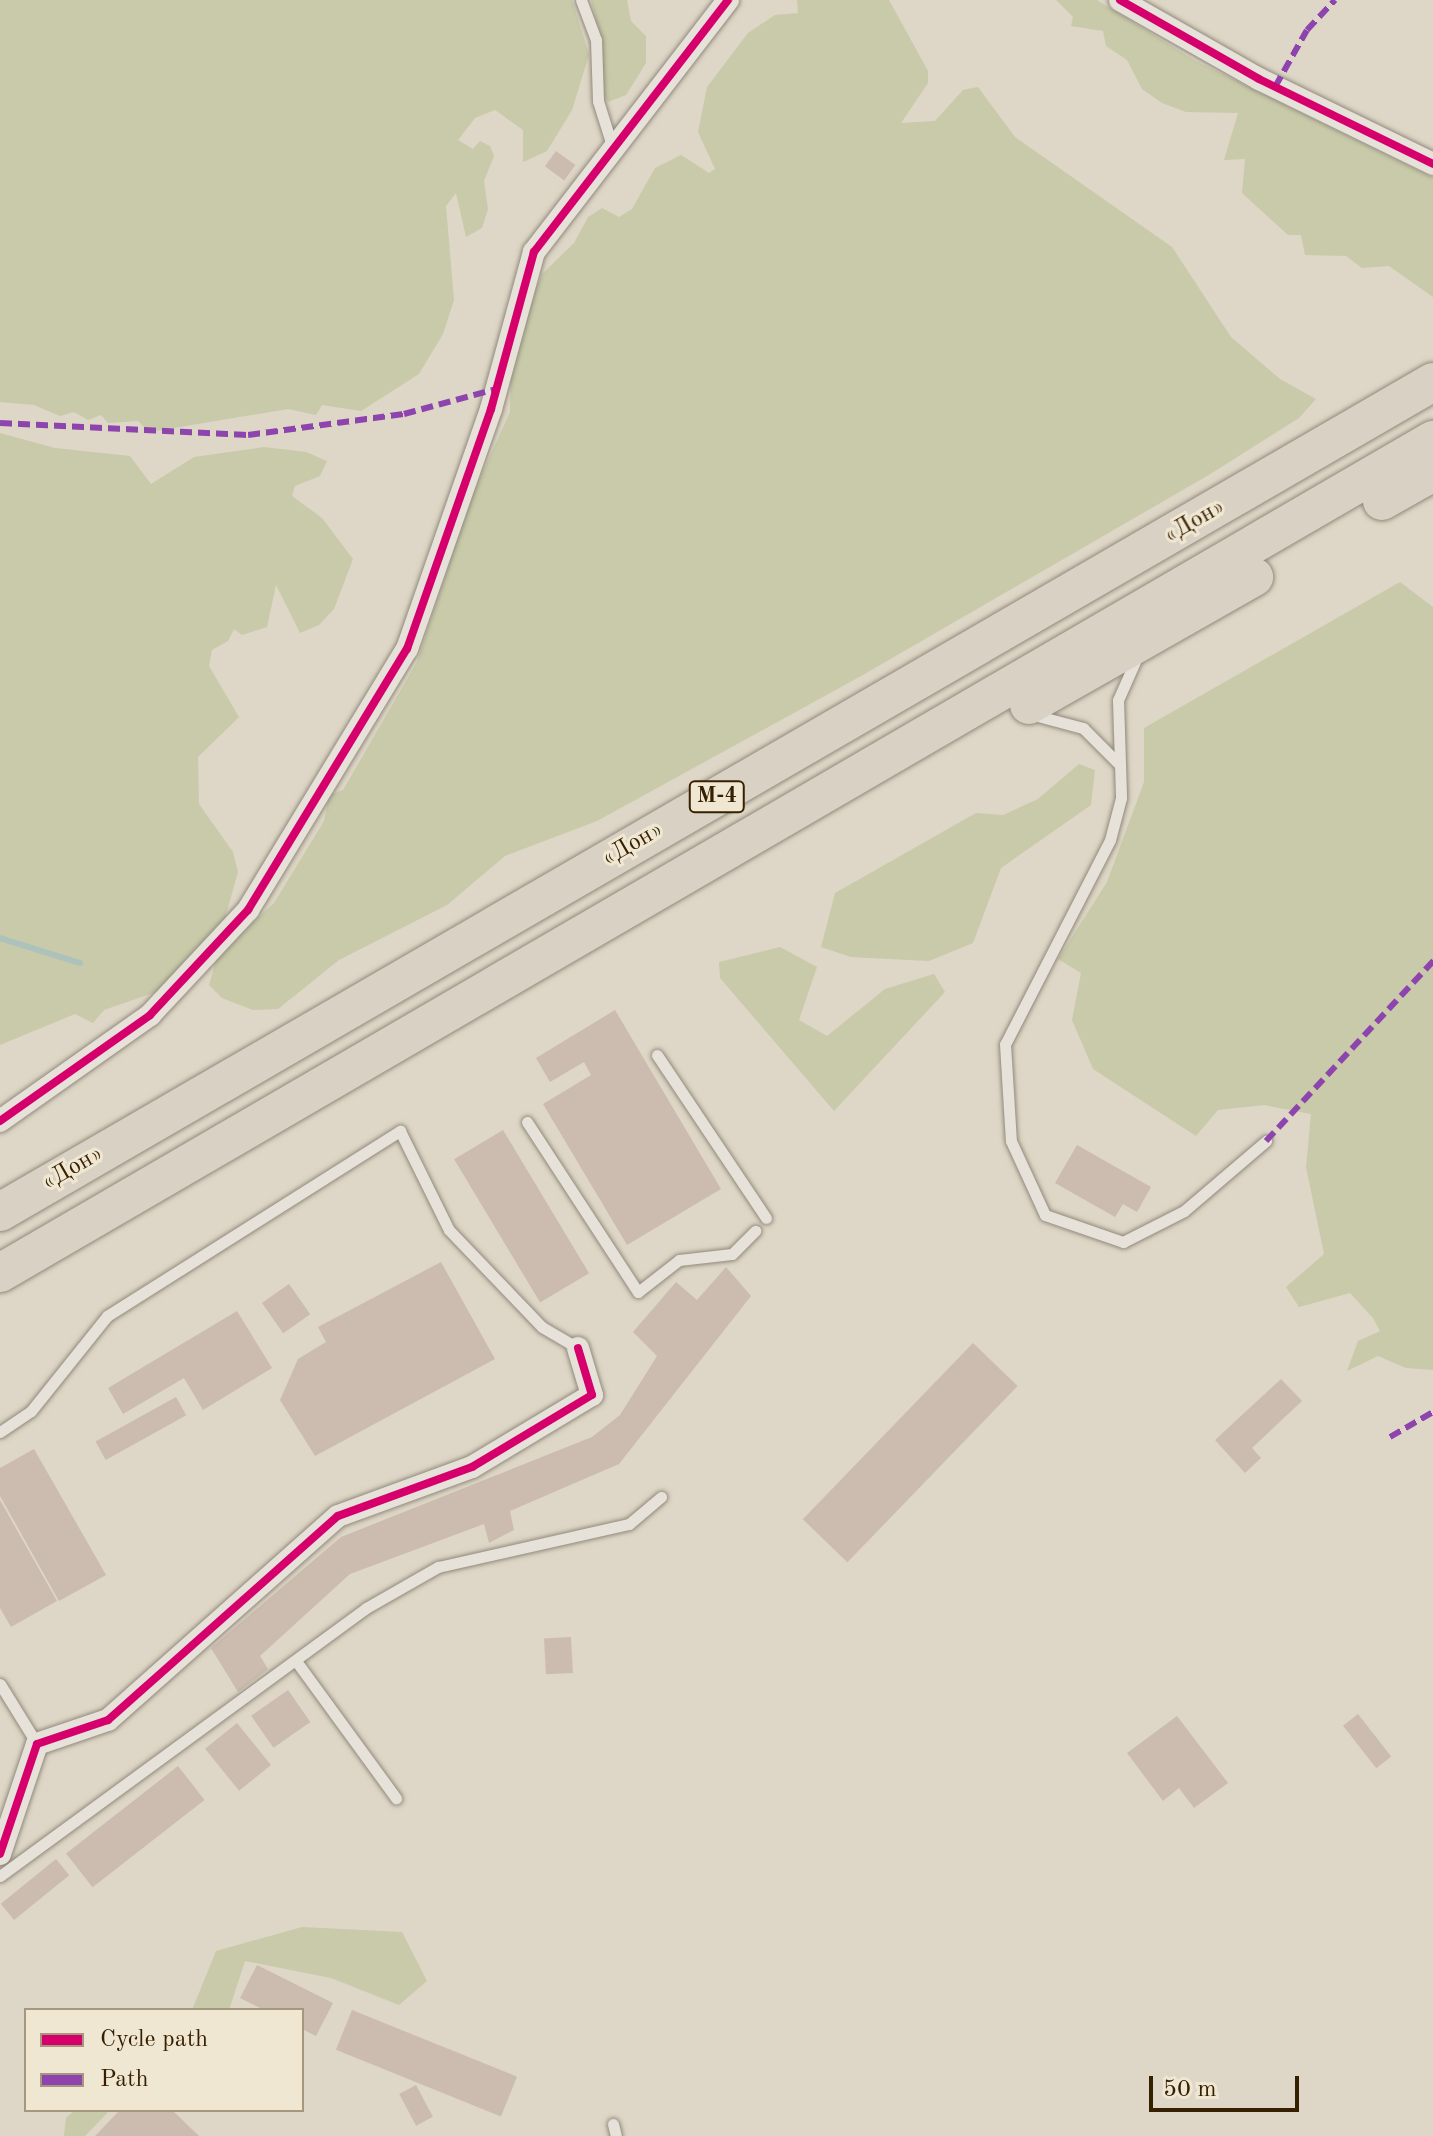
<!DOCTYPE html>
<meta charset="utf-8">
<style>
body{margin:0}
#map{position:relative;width:1433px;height:2136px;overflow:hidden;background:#ded6c6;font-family:"Old Standard TT",serif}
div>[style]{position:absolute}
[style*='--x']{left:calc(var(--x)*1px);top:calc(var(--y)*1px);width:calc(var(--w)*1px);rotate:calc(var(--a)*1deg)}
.green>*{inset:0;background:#c8caa9}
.stream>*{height:6px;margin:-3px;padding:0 3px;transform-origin:3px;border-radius:3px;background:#aec2bc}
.building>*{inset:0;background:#ccbcb0;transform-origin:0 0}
.roads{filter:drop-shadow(0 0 2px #918a7c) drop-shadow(0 0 2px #918a7c)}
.lane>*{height:11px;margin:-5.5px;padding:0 5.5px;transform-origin:5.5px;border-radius:5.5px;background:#e6e1d9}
.street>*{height:22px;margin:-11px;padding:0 11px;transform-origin:11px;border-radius:11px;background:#e6e1d9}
.highway>*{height:38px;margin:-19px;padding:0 19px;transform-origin:19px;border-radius:19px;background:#d9d2c4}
.quiet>*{height:6px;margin-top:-3px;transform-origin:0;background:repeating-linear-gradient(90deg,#8e44ad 0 12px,transparent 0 18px)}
.cycleway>*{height:8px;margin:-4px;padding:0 4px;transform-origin:4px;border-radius:4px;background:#d6006c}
span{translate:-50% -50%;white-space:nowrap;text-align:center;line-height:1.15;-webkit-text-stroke:6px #f0e7d3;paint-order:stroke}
.shield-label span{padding:2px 6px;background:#f0e7d3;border:2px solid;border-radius:6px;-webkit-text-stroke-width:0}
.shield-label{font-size:22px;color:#362002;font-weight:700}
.street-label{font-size:24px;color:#362002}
.legend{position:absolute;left:24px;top:2008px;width:280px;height:104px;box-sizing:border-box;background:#f0e7d3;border:2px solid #a6977f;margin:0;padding:10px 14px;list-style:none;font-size:24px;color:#362002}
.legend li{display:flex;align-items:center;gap:16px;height:40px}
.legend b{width:40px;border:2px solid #a6977f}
.scale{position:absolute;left:1149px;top:2076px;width:150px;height:36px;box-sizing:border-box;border:4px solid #362002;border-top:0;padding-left:10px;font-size:24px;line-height:28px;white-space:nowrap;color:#362002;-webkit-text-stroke:6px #f0e7d3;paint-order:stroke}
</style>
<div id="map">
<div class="green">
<div style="clip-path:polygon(0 0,572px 0,589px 55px,572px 110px,547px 151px,523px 162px,523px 130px,495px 110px,475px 118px,458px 140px,473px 149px,480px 141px,490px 146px,494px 156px,484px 181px,488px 209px,482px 228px,466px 237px,456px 193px,446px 206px,454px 300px,443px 334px,419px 374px,361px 411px,322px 405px,316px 415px,288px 409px,150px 432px,138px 421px,108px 423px,101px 415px,88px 420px,74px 412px,60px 416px,34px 405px,0 402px)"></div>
<div style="clip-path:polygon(591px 0,627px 0,631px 21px,646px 36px,646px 63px,626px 95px,608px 102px,598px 86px,600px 36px)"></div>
<div style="clip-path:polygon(797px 0,889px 0,928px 71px,928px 83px,901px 123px,935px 121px,963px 90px,978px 87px,1015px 137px,1172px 247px,1231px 337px,1280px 379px,1316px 399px,1299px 418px,1207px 476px,861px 676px,597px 821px,505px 856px,447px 905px,339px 960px,278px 1009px,253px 1010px,222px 998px,209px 985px,218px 954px,274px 903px,324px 821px,329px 795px,343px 790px,417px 662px,470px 500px,510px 412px,511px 350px,542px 274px,574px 243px,588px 217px,602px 208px,619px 217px,632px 209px,655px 168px,681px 155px,709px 173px,715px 169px,698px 132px,707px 87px,748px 33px,775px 15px,798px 13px)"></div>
<div style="clip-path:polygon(1056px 0,1097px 0,1194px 60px,1433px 178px,1433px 297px,1389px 266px,1362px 268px,1346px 256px,1305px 255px,1301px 235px,1288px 235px,1242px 193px,1245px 159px,1224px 160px,1238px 113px,1186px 112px,1162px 103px,1142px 89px,1127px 60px,1106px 46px,1103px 31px,1071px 26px,1073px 17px)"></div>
<div style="clip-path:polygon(0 433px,55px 448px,130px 456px,151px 484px,194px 457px,264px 447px,306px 452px,327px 461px,320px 476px,295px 486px,292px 496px,322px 518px,353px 559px,334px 609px,319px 625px,300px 633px,276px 585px,267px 627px,242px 635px,234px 629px,228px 641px,212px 650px,209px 666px,239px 717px,198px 757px,199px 804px,233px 852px,238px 872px,225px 918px,159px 991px,104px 1010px,93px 1023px,75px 1014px,0 1045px)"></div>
<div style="clip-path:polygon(1400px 582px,1433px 607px,1433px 1370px,1406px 1368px,1378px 1356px,1347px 1371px,1358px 1341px,1380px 1331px,1373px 1318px,1350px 1293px,1299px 1307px,1286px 1287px,1324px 1254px,1306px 1167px,1311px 1114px,1264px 1105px,1218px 1110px,1196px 1136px,1093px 1069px,1072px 1020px,1081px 973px,1058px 959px,1107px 882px,1144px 782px,1144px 728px)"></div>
<div style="clip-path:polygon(1079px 764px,1095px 770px,1091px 805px,1001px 868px,973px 943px,929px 961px,851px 957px,821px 947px,835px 893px,976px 813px,1003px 815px,1038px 799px)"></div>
<div style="clip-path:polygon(780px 947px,817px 967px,799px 1020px,827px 1036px,885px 989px,934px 974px,945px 992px,834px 1111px,720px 978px,719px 962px)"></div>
<div style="clip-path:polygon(302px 1927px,402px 1932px,427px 1981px,399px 2005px,331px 1978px,245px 1961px,229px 2010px,192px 2010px,216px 1951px)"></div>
<div style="clip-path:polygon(75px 2110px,110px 2110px,85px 2136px,64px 2136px,66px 2118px)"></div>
</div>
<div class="stream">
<div style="--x:0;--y:938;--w:84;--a:17.4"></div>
</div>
<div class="building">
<div style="left:556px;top:151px;width:24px;height:19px;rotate:36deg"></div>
<div style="clip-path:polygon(615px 1010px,721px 1189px,627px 1245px,543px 1104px,591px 1075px,584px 1062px,550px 1082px,536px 1058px)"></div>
<div style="left:503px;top:1130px;width:167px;height:57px;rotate:59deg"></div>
<div style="clip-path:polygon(1077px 1145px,1151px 1187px,1137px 1212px,1123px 1204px,1115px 1217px,1055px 1183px)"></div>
<div style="clip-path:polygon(441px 1262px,495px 1359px,315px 1456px,280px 1400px,298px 1359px,326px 1342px,318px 1327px)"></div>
<div style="clip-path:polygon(726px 1267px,751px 1296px,619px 1464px,510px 1511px,514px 1530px,489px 1543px,484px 1524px,350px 1574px,260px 1656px,268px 1669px,238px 1692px,211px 1648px,341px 1537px,592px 1437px,620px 1415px,657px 1356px,633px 1332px,676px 1282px,697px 1300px)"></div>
<div style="left:289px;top:1284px;width:37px;height:33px;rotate:55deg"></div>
<div style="clip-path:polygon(237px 1311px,272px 1368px,203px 1410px,184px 1378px,123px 1414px,108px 1388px)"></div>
<div style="left:973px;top:1343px;width:62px;height:245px;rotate:44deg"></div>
<div style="clip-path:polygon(1281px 1379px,1302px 1401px,1252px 1448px,1261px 1458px,1245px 1473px,1215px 1440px)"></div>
<div style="left:176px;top:1397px;width:21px;height:92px;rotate:61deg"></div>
<div style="clip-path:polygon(34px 1449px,106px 1575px,59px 1601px,0 1496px,0 1468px)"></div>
<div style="clip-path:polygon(0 1500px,57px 1601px,11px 1627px,0 1608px)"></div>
<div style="left:571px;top:1637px;width:36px;height:27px;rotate:87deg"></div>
<div style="left:288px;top:1690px;width:39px;height:45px;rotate:55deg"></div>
<div style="left:1358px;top:1714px;width:54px;height:19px;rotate:52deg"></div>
<div style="clip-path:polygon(1177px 1716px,1228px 1783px,1194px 1808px,1179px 1788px,1163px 1801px,1127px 1753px)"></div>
<div style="left:237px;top:1723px;width:54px;height:41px;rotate:51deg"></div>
<div style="left:178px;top:1766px;width:43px;height:142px;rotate:52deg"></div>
<div style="left:56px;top:1859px;width:21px;height:71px;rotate:51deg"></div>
<div style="clip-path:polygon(257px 1965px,333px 2003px,316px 2036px,302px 2029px,302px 2010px,264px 2010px,240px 1998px)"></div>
<div style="left:352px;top:2010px;width:178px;height:43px;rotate:22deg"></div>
<div style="left:416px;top:2085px;width:36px;height:19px;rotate:62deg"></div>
<div style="clip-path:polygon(120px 2110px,172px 2110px,199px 2136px,95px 2136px)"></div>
</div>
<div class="roads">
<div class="lane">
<div style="--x:581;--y:0;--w:43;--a:69.4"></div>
<div style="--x:596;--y:40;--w:61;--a:88.1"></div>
<div style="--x:598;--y:101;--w:50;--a:72.6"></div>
<div style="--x:1137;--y:657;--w:47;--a:113.8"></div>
<div style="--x:1118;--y:700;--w:98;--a:88.2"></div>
<div style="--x:1121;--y:798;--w:43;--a:104.7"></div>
<div style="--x:1110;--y:840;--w:229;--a:117.2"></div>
<div style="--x:1005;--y:1044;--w:97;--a:86.5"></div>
<div style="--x:1011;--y:1141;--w:81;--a:65.3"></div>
<div style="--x:1045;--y:1215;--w:83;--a:19.1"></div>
<div style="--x:1123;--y:1242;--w:68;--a:-26.9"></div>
<div style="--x:1184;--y:1211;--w:108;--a:-40.5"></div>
<div style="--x:1034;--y:715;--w:51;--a:14.9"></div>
<div style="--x:1083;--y:728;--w:51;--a:45"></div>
<div style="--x:657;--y:1055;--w:196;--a:56.2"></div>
<div style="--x:527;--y:1122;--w:203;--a:56.9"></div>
<div style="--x:638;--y:1292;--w:52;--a:-38"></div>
<div style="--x:679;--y:1260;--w:53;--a:-6.5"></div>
<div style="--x:732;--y:1254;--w:33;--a:-45"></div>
<div style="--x:0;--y:1432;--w:37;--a:-34"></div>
<div style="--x:31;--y:1411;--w:122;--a:-51.3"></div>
<div style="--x:107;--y:1316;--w:347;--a:-32.3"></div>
<div style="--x:400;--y:1131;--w:110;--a:63.7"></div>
<div style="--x:449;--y:1230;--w:134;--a:46.2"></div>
<div style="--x:542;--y:1327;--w:42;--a:30.3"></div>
<div style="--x:296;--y:1661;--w:170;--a:53.9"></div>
<div style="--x:0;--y:1684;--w:70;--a:58.3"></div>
<div style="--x:0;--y:1876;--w:454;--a:-36.2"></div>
<div style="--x:366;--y:1608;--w:83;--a:-29.7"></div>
<div style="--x:438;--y:1567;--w:196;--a:-12.7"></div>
<div style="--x:629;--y:1524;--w:42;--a:-40.2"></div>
<div style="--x:613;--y:2124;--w:12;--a:76"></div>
</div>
<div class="street">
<div style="--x:1120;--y:0;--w:160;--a:29.6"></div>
<div style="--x:1259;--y:79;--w:194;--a:26"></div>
<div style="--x:0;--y:1121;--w:184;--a:-35.2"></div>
<div style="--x:150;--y:1015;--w:144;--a:-47"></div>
<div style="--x:248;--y:910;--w:306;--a:-58.7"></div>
<div style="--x:407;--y:649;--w:254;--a:-70.7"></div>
<div style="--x:491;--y:409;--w:163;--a:-74.7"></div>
<div style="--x:534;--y:252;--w:318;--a:-52.4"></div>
<div style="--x:0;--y:1854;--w:116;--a:-71.4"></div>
<div style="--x:37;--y:1744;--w:75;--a:-18.7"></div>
<div style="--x:108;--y:1720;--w:307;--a:-41.6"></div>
<div style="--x:338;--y:1516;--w:143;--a:-20.1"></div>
<div style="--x:472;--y:1467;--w:140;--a:-31"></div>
<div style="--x:592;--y:1395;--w:49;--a:-106.6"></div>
</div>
<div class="highway">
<div style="--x:1382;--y:501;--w:59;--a:-29.6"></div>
<div style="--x:1029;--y:705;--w:259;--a:-29.6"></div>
<div style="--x:0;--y:1212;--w:1656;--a:-30.08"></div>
<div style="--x:0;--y:1273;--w:1658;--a:-30.17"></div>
</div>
</div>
<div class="quiet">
<div style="--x:1275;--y:87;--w:65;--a:-60.7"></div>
<div style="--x:1307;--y:30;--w:41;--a:-47"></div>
<div style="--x:0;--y:423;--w:248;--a:2.8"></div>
<div style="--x:248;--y:435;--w:157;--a:-7.7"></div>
<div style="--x:404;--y:414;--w:95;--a:-15.2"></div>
<div style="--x:1266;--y:1141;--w:246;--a:-47.1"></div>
<div style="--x:1390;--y:1437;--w:50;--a:-30.2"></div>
</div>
<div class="cycleway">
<div style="--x:1120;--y:0;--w:160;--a:29.6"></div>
<div style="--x:1259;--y:79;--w:194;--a:26"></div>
<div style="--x:0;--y:1121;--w:184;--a:-35.2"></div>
<div style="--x:150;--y:1015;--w:144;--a:-47"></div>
<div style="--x:248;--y:910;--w:306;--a:-58.7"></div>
<div style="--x:407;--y:649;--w:254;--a:-70.7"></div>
<div style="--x:491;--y:409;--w:163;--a:-74.7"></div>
<div style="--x:534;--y:252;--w:318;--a:-52.4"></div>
<div style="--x:0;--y:1854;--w:116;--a:-71.4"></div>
<div style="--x:37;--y:1744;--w:75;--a:-18.7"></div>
<div style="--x:108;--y:1720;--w:307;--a:-41.6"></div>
<div style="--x:338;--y:1516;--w:143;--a:-20.1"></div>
<div style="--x:472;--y:1467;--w:140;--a:-31"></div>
<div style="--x:592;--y:1395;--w:49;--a:-106.6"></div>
</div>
<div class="shield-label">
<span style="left:717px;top:797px">М-4</span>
</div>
<div class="street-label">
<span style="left:1195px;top:522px;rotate:-30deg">«Дон»</span>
<span style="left:633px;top:845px;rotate:-30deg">«Дон»</span>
<span style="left:73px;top:1169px;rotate:-30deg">«Дон»</span>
</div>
<ul class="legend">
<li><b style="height:10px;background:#d6006c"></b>Cycle path</li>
<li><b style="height:10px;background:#8e44ad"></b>Path</li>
</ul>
<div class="scale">50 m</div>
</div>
